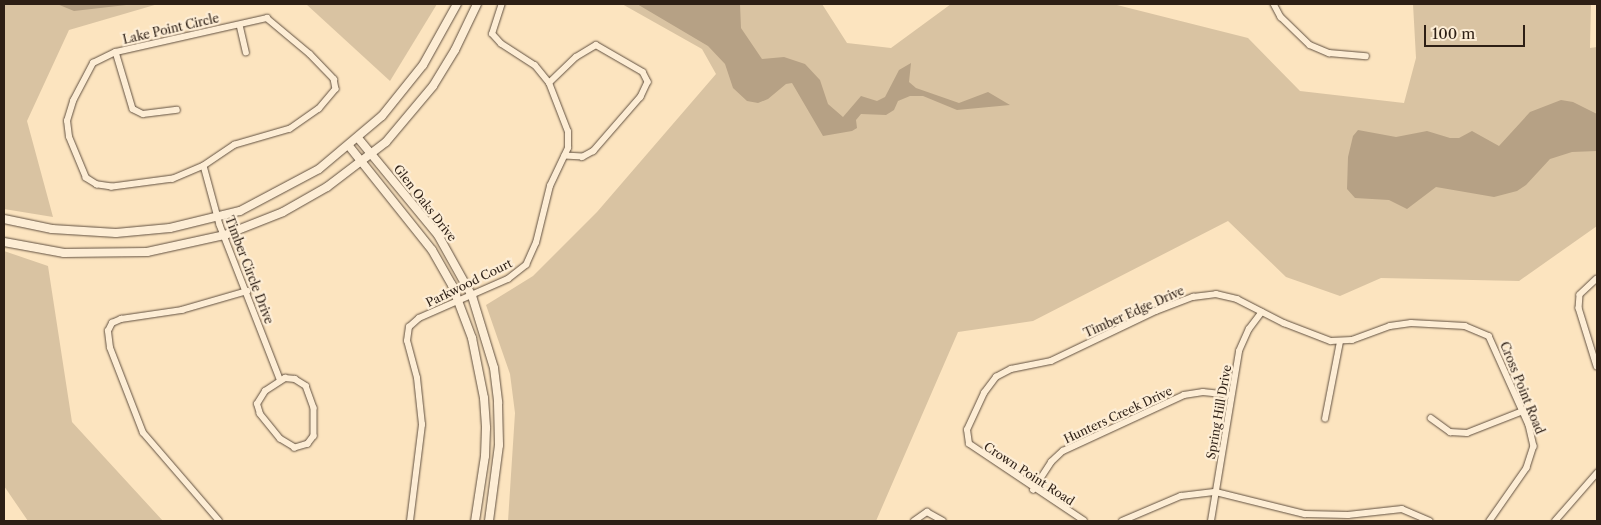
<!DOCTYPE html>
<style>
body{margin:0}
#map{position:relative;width:1601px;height:525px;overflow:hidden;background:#fce4bf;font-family:"Libre Caslon Text",serif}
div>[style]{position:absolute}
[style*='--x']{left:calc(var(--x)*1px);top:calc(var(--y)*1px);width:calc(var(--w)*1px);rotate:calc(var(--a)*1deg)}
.green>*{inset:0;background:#d9c3a2}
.water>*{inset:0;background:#b6a185}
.roads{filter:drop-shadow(0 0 1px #615040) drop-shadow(0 0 1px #615040)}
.street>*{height:5.5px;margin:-2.75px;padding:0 2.75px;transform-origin:2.75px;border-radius:2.75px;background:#fdedd5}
.secondary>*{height:8px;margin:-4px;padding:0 4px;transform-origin:4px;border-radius:4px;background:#fdedd5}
span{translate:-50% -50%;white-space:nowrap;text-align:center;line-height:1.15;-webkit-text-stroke:4.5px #fdedd5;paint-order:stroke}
.street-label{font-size:12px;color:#2d1f15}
.frame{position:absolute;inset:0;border:5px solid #2d1f15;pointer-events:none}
.scale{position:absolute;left:1424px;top:25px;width:101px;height:22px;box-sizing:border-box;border:2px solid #2d1f15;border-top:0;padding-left:6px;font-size:15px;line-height:18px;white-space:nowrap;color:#2d1f15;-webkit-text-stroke:4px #fdedd5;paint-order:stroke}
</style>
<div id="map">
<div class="green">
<div style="clip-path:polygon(4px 4px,158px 4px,69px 30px,27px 121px,53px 217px,4px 209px)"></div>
<div style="clip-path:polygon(306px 4px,437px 4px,390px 81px)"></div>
<div style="clip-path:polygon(622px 4px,822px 4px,847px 43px,891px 48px,951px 4px,1113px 4px,1248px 38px,1300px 91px,1404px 103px,1416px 58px,1413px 4px,1591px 4px,1590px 48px,1597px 47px,1597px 226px,1519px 281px,1381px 278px,1340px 296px,1286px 277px,1228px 221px,1033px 321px,958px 332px,876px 521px,508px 521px,515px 413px,510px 374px,486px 305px,533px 276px,597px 212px,716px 74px,702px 49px)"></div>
<div style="clip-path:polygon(4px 251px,48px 266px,72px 422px,163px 521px,28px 521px,4px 486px)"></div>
</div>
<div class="water">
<div style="clip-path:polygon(57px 4px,135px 4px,74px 11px)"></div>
<div style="clip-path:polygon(637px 4px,740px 4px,741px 28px,762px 59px,784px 57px,805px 64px,820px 80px,828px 104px,843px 117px,861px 96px,877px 101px,885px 97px,899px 70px,911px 63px,909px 82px,916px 88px,959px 103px,988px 92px,1010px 105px,957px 110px,923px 96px,910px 96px,898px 101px,894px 110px,886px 115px,861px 114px,856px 120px,857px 128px,852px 131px,823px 136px,792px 83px,786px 84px,768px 99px,758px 103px,747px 101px,733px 88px,725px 64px,708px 46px)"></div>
<div style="clip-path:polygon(1561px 100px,1573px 102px,1597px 114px,1597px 151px,1572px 152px,1550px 159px,1526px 185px,1517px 191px,1494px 197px,1436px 187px,1407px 209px,1389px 200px,1355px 198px,1347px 189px,1348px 157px,1353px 136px,1358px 130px,1396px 137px,1427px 131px,1450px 138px,1459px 138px,1472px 131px,1499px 146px,1530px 112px)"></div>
</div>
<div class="roads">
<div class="street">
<div style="--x:1274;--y:4;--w:15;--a:62"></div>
<div style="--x:1281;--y:17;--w:40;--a:44"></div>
<div style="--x:1310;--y:45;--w:21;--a:23"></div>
<div style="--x:1329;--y:53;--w:37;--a:5"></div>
<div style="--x:267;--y:18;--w:56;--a:39.9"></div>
<div style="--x:310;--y:54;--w:35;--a:46"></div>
<div style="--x:334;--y:79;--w:10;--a:79"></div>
<div style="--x:336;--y:89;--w:26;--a:130"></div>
<div style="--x:319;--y:109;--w:35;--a:145"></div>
<div style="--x:290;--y:129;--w:57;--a:163.8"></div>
<div style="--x:235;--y:145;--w:37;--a:146"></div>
<div style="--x:204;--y:166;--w:34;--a:157"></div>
<div style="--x:173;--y:179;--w:62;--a:172.5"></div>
<div style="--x:112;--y:187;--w:15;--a:-172"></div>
<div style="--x:97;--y:185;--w:13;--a:-148"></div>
<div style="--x:86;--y:178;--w:44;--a:-112.5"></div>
<div style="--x:69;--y:137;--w:16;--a:-97"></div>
<div style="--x:67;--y:121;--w:21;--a:-73"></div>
<div style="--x:73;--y:101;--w:43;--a:-62.2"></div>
<div style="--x:93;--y:63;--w:25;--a:-26"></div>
<div style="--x:116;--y:52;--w:155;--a:-12.7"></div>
<div style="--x:240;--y:25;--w:28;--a:77"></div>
<div style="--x:116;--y:52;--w:59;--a:73.4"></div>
<div style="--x:133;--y:109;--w:11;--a:27"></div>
<div style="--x:143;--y:114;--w:34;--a:-7"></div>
<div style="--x:549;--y:83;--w:37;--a:-44"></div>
<div style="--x:576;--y:57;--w:23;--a:-31"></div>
<div style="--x:596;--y:45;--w:54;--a:29.9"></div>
<div style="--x:643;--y:72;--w:11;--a:63"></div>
<div style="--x:648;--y:82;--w:17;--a:115"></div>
<div style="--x:641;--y:97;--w:72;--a:131"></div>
<div style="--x:594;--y:151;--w:13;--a:151"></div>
<div style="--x:583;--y:157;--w:18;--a:-177"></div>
<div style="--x:204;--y:166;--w:61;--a:74.8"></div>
<div style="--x:220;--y:225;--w:165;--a:68.7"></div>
<div style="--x:1597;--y:279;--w:23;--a:137"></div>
<div style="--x:1580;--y:295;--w:13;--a:94"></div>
<div style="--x:1579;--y:308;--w:61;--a:72.8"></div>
<div style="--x:285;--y:378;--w:10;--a:6"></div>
<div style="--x:295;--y:379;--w:13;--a:32"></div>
<div style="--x:306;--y:386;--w:23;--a:70"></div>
<div style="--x:314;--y:408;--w:28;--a:90"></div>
<div style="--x:314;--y:436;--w:10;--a:127"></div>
<div style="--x:308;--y:444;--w:14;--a:163"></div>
<div style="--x:295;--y:448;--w:17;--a:-149"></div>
<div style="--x:280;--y:439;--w:32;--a:-129"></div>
<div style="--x:260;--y:414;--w:10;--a:-107"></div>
<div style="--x:257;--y:404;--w:15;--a:-58"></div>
<div style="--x:265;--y:391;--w:24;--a:-33"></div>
<div style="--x:1431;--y:418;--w:24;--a:36"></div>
<div style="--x:1450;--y:432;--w:17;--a:3"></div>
<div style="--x:1467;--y:433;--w:60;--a:-21.4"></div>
<div style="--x:1325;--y:419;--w:78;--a:-79"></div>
<div style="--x:1033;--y:490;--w:33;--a:-57"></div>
<div style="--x:1051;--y:462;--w:16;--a:-43"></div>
<div style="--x:1063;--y:451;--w:133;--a:-24.8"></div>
<div style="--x:1184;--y:395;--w:19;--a:-9"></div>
<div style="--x:1203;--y:392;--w:27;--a:6"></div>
<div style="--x:219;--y:521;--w:116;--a:-130.8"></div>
<div style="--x:143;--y:433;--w:91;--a:-111.2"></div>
<div style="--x:110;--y:348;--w:17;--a:-97"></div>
<div style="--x:108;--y:331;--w:9;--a:-63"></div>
<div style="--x:112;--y:323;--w:10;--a:-24"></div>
<div style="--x:121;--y:319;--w:62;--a:-8.4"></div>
<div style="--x:182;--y:310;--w:68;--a:-16.3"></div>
<div style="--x:410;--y:521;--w:97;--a:-82.9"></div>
<div style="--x:422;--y:425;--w:47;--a:-96.1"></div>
<div style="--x:417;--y:378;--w:38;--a:-105"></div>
<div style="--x:407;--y:341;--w:14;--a:-82"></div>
<div style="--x:409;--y:327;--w:13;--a:-42"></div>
<div style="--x:419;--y:318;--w:97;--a:-23.7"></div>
<div style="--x:508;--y:279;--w:23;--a:-38"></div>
<div style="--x:526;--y:265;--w:24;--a:-66"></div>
<div style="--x:536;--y:243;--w:59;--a:-76.2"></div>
<div style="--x:550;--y:186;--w:42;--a:-64.7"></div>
<div style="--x:568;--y:148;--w:16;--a:-90"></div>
<div style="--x:568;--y:132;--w:53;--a:-111.2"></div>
<div style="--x:549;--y:83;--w:22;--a:-129"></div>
<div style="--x:535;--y:66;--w:40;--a:-147.1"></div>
<div style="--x:501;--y:44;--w:13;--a:-132"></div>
<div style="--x:492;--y:34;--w:32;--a:-72"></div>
<div style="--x:914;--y:521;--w:16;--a:-35"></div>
<div style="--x:927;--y:512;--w:18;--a:29"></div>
<div style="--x:1084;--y:521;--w:138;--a:-146.2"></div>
<div style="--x:969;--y:444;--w:14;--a:-98"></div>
<div style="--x:967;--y:430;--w:41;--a:-65.3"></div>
<div style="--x:984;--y:393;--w:20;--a:-53"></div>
<div style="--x:996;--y:377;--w:17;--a:-28"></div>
<div style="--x:1011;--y:369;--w:41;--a:-11.3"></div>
<div style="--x:1051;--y:361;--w:116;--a:-25.5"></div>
<div style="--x:1156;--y:311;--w:40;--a:-21"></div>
<div style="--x:1193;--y:297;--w:23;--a:-7"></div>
<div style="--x:1216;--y:294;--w:22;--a:13"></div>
<div style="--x:1237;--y:299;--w:53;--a:27.1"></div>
<div style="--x:1284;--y:323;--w:50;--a:21"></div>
<div style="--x:1331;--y:341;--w:21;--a:-3"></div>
<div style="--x:1352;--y:340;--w:40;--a:-20.2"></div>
<div style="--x:1390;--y:326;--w:21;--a:-8"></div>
<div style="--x:1411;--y:323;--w:54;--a:3.2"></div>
<div style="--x:1465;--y:326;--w:26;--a:23"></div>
<div style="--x:1489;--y:336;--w:98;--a:65.8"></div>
<div style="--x:1529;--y:425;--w:22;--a:77"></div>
<div style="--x:1534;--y:446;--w:23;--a:108"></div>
<div style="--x:1527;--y:468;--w:65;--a:124.9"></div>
<div style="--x:1122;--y:521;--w:64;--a:-23"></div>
<div style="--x:1181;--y:496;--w:35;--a:-7"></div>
<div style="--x:1216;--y:492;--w:92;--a:13.9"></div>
<div style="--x:1305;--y:514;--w:43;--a:1.3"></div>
<div style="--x:1348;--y:515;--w:54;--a:-6.3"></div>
<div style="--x:1402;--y:509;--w:30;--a:23"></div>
<div style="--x:1211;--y:521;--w:172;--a:-80.6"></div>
<div style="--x:1239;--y:351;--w:24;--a:-66"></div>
<div style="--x:1249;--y:329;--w:21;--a:-53"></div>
<div style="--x:1555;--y:521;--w:64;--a:-48.8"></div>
</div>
<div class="secondary">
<div style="--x:358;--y:138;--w:126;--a:50.5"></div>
<div style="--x:438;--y:235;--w:70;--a:60.9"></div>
<div style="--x:472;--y:296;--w:75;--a:73"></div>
<div style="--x:494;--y:368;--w:35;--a:83"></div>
<div style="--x:498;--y:403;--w:42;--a:88.6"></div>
<div style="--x:499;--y:445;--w:77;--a:97.5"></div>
<div style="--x:349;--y:146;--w:133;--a:51.4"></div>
<div style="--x:432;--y:250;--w:40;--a:60.3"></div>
<div style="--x:452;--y:285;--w:57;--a:69.3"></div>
<div style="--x:472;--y:338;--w:61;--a:78.7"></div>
<div style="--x:484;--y:398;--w:30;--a:86"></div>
<div style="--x:486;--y:428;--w:28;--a:92"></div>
<div style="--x:485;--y:456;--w:66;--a:98.7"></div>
<div style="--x:4;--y:219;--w:49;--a:11.8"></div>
<div style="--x:52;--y:229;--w:64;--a:3.6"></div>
<div style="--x:116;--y:233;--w:54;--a:-5.3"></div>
<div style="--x:170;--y:228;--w:72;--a:-13.7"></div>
<div style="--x:240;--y:211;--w:89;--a:-28"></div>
<div style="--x:319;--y:169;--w:82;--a:-40.1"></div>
<div style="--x:382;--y:116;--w:65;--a:-51.2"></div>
<div style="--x:423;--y:65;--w:70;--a:-60.9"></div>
<div style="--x:4;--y:242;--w:61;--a:10.4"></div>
<div style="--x:64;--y:253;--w:83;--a:-0.7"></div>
<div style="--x:147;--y:252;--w:80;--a:-12.3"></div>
<div style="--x:225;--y:235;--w:62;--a:-21.6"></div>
<div style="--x:283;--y:212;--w:51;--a:-29.6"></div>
<div style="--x:327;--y:187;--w:74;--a:-37.3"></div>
<div style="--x:386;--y:142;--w:73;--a:-50"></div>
<div style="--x:433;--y:86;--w:42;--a:-58.6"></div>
<div style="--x:455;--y:50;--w:51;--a:-64.4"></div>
</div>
</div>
<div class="street-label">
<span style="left:171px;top:29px;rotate:-13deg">Lake Point Circle</span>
<span style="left:425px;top:203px;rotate:52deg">Glen Oaks Drive</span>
<span style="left:249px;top:270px;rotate:69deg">Timber Circle Drive</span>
<span style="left:469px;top:283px;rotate:-26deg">Parkwood Court</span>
<span style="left:1134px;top:312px;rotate:-24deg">Timber Edge Drive</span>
<span style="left:1522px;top:388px;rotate:68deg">Cross Point Road</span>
<span style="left:1219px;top:412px;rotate:-80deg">Spring Hill Drive</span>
<span style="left:1118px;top:415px;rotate:-25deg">Hunters Creek Drive</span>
<span style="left:1029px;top:474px;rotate:33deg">Crown Point Road</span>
</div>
<div class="frame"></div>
<div class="scale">100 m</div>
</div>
